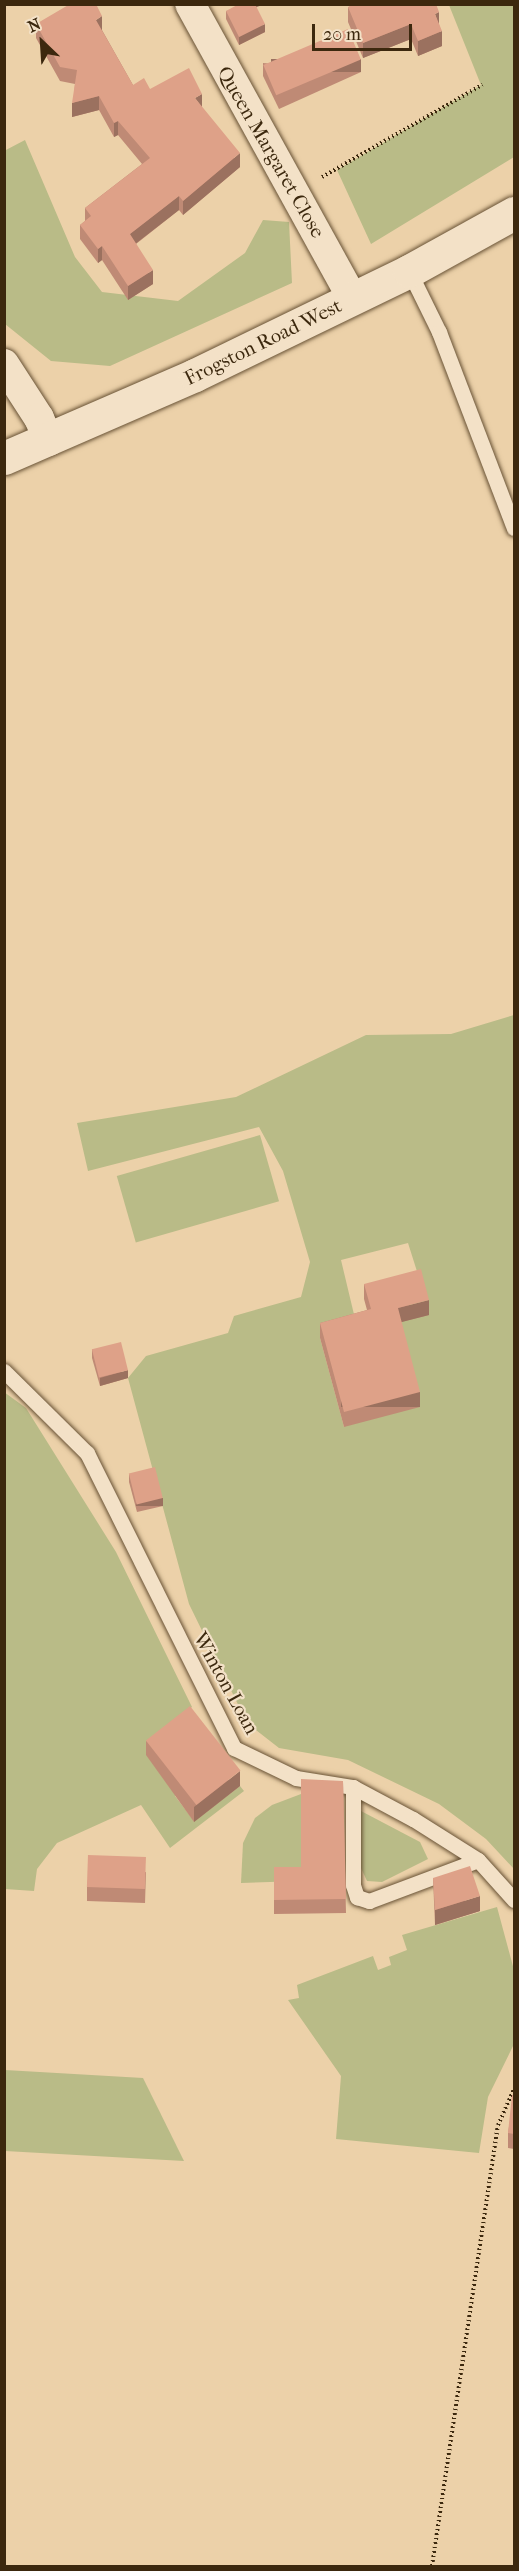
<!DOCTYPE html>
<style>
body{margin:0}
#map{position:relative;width:519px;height:2571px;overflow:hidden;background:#ecd1a9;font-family:"IM FELL French Canon",serif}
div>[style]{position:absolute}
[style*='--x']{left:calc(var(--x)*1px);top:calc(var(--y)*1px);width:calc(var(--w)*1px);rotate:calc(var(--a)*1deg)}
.green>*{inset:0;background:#b9bb87;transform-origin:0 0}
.path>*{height:4px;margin-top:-2px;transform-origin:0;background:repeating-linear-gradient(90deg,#3c280e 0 1.5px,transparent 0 4.5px)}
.roads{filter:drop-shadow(0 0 2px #685235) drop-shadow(0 0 2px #685235)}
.lane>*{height:15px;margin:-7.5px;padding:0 7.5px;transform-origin:7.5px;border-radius:7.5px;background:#f3e1c7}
.street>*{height:30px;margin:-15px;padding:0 15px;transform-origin:15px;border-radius:15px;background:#f3e1c7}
.secondary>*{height:33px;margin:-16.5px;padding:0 16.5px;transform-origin:16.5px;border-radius:16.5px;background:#f3e1c7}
.wall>*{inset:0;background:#bf8a75}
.shaded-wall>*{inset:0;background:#9b715f;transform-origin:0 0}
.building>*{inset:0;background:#dea188;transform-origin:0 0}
span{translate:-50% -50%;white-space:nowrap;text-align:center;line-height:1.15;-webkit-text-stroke:4.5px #f3e1c7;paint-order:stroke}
.street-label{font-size:20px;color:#3c280e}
.frame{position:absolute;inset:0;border:6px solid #3c280e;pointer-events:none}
.north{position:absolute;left:12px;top:12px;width:60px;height:60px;-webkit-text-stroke:4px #f3e1c7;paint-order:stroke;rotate:335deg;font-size:16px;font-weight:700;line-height:24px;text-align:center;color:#3c280e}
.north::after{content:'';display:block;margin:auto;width:21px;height:27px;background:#3c280e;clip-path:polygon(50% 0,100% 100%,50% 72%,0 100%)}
.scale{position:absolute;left:312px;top:24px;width:100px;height:27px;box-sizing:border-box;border:3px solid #3c280e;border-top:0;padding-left:8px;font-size:18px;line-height:21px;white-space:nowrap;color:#3c280e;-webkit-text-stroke:4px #f3e1c7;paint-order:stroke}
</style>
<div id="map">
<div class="green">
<div style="clip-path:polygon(449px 5px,514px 5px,514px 157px,371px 244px,337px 170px,481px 85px)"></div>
<div style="clip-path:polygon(25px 140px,75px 257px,102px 292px,178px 301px,245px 253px,263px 220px,289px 222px,292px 283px,110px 366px,51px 361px,5px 324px,4px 151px)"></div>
<div style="clip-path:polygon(evenodd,514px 1015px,514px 1869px,486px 1839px,439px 1804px,348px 1760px,279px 1748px,247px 1723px,189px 1604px,128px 1378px,146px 1356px,228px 1333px,234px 1316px,301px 1297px,310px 1262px,283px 1171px,259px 1127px,88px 1171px,77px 1123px,236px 1097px,366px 1035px,451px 1034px,514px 1015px,408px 1243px,421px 1284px,344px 1427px,320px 1338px,357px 1327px,341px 1260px,408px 1243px)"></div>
<div style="left:260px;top:1135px;width:69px;height:149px;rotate:74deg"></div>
<div style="clip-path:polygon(4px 1392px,26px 1408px,116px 1552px,192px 1707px,184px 1713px,195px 1780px,175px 1796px,194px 1821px,240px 1786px,244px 1791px,170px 1848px,141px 1805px,57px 1843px,37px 1869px,34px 1891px,5px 1889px)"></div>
<div style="clip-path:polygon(301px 1794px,301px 1881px,241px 1883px,243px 1843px,255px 1818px,272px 1805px)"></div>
<div style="clip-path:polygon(361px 1811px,420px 1842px,428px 1859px,382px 1882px,367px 1881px,361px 1868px)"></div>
<div style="clip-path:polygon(497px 1907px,514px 1970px,514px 2044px,488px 2097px,479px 2153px,336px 2139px,341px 2076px,288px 2000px,299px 1998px,297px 1985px,373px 1956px,378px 1970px,391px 1965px,389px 1957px,407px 1950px,402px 1935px)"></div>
<div style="clip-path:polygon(5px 2070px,143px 2078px,184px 2161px,5px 2151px)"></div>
</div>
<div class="path">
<div style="--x:322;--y:177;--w:185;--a:-29.9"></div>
<div style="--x:432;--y:2566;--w:446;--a:-81.5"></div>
<div style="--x:498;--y:2125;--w:39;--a:-66"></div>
</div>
<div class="roads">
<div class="lane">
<div style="--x:409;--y:271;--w:68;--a:63.8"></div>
<div style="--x:439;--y:332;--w:210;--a:69.1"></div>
<div style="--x:4;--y:1371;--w:117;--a:44.7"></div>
<div style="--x:87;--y:1453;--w:330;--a:63.5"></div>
<div style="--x:234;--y:1748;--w:69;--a:25.8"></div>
<div style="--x:296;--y:1778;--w:58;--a:9"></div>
<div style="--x:353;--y:1787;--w:68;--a:28.1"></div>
<div style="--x:413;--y:1819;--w:77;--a:32.2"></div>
<div style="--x:478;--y:1860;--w:54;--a:48"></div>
<div style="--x:353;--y:1787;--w:98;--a:90"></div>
<div style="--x:353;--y:1885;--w:13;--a:72"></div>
<div style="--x:357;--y:1897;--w:13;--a:18"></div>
<div style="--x:369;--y:1901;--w:116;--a:-20.6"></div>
</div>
<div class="street">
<div style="--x:190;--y:4;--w:337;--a:61.1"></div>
<div style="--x:4;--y:364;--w:64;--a:57.1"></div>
<div style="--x:39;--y:418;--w:25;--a:67"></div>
</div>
<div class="secondary">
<div style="--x:4;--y:458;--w:208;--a:-23.5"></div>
<div style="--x:195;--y:375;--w:238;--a:-25.9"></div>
<div style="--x:409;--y:271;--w:120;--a:-28.9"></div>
</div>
</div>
<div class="wall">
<div style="clip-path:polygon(256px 7px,265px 32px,239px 45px,226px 19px,226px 11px)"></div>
<div style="clip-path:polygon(348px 7px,439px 24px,442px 46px,418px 56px,411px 39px,363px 58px,348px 22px)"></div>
<div style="clip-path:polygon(36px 24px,102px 30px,133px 85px,150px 89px,202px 108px,240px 167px,183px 215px,179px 210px,136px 244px,153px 284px,128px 300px,102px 260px,98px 263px,80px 239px,80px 225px,85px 221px,85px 208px,142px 164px,118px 135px,114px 137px,99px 110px,72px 117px,75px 84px,60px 81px,36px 38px)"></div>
<div style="clip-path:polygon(263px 63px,361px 72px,279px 109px,263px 76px)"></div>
<div style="clip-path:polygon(364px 1284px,429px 1315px,401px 1322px,420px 1407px,344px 1427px,320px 1338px,320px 1323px,367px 1310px,364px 1299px)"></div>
<div style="clip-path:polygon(92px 1349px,128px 1378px,100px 1386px,92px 1358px)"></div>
<div style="clip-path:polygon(129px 1474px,163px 1506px,137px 1512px,129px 1482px)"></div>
<div style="clip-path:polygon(146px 1741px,240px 1786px,194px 1822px,146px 1755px)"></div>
<div style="clip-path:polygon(343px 1781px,346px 1913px,274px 1914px,274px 1867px,301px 1867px)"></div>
<div style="clip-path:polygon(146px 1872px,145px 1903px,87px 1901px,87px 1887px)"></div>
<div style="clip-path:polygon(433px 1878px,480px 1911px,435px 1925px)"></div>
<div style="clip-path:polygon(514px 2095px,514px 2149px,508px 2148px,508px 2133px)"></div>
</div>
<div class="shaded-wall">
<div style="clip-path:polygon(254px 4px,265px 4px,254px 8px)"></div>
<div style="clip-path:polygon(439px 12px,439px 27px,435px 14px)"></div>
<div style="clip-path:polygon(102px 16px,102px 30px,96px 34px,96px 20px)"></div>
<div style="clip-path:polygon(265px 24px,265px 32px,239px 45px,239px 37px)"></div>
<div style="clip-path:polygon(411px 24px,411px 39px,363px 58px,363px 43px)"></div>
<div style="clip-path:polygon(442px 31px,442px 46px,418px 56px,418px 41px)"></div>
<div style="left:361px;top:59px;width:13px;height:90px;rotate:90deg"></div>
<div style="clip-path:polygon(202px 94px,202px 108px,195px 98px)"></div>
<div style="clip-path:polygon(99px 96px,99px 110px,72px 117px,72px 103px)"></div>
<div style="clip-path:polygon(118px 121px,118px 135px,114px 137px,114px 123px)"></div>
<div style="clip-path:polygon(240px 153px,240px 167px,183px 215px,183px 201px)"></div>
<div style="clip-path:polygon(179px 196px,179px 210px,130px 248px,130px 234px)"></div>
<div style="clip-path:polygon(102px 246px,102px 260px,98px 263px,98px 249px)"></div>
<div style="clip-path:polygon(153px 270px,153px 284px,128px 300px,128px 286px)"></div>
<div style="clip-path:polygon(429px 1300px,429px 1315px,398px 1323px,398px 1308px)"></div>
<div style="clip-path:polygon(128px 1370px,128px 1378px,100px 1386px,100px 1378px)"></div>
<div style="left:420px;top:1392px;width:15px;height:79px;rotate:90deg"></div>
<div style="left:163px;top:1498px;width:8px;height:27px;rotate:90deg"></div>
<div style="clip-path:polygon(240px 1771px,240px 1786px,194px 1822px,194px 1807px)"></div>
<div style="clip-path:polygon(480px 1896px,480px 1911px,435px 1925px,435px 1910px)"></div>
</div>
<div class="building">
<div style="clip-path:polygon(70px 4px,96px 4px,102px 16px,96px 20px,133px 85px,144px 78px,150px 89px,189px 68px,202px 94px,195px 98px,240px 153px,183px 201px,179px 196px,130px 234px,153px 270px,128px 286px,102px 246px,98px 249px,80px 225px,91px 216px,85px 208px,150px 158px,118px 121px,114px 123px,99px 96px,72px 103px,77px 70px,60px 67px,36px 24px)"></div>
<div style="clip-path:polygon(239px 4px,255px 4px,265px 24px,239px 37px,226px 11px)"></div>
<div style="clip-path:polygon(353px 4px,436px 4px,439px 12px,435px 14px,442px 31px,418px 41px,411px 24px,363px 43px,348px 7px)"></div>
<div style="left:348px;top:29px;width:33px;height:92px;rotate:67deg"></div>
<div style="clip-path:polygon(421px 1269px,429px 1300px,398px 1308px,420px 1392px,344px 1412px,320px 1323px,371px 1309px,364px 1284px)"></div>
<div style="left:121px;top:1342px;width:29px;height:30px;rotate:76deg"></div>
<div style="left:155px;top:1467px;width:32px;height:27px;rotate:76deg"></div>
<div style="left:190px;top:1706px;width:82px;height:56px;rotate:52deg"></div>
<div style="clip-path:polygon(301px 1779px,343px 1781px,346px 1899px,274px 1900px,274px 1867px,301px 1867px)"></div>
<div style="left:88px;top:1855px;width:58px;height:32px;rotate:2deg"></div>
<div style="clip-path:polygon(470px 1866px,480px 1896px,435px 1910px,433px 1878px)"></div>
<div style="clip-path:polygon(512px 2095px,514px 2095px,514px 2134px,508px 2133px)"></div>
</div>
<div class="street-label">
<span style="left:271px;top:152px;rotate:60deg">Queen Margaret Close</span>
<span style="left:263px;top:342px;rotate:-26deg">Frogston Road West</span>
<span style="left:226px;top:1683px;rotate:61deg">Winton Loan</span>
</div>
<div class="frame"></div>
<div class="north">N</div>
<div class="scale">20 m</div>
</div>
